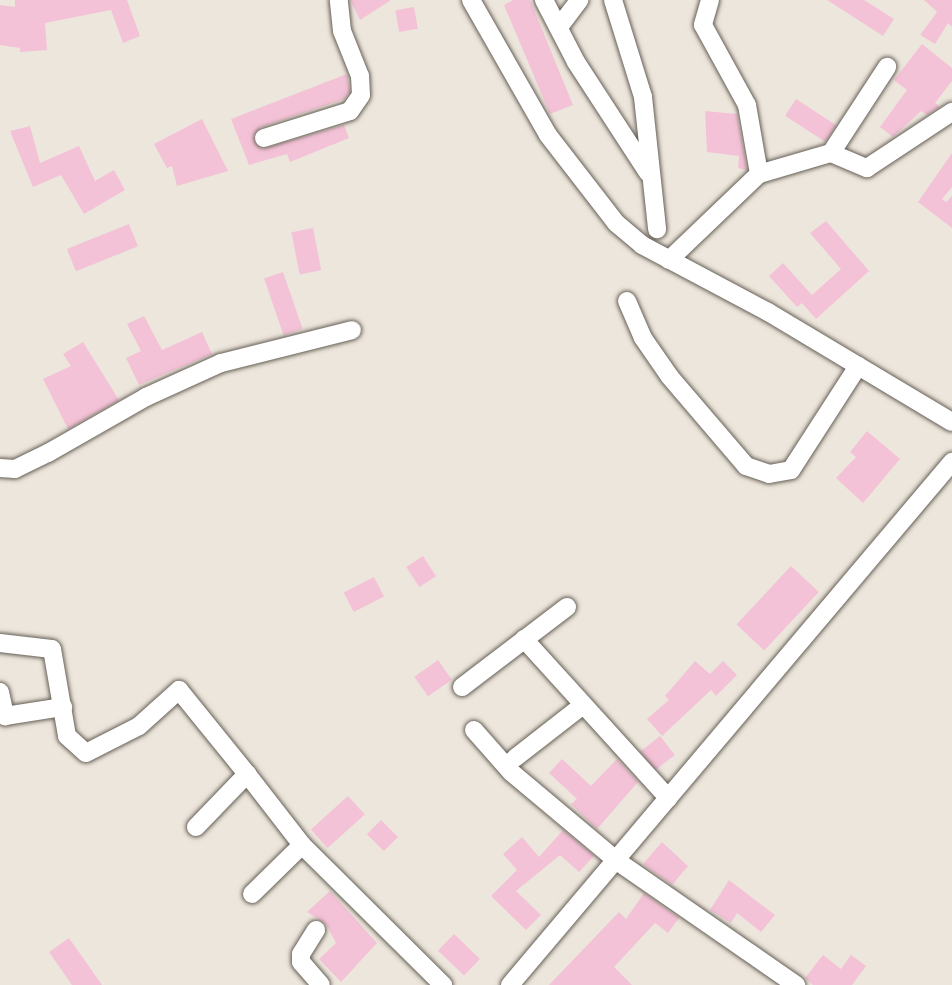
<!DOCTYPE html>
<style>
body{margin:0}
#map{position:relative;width:952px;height:985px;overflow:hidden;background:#ede6dc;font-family:Inter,sans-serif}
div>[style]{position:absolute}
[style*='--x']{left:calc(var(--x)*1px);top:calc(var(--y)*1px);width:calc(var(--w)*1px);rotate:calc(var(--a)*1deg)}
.building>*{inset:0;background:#f4c2d7;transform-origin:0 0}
.roads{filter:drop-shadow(0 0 2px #655f56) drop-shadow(0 0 2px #655f56)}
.street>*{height:18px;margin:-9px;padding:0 9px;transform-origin:9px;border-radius:9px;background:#fff}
span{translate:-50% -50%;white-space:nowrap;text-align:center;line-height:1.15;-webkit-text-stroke:4.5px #faf3e9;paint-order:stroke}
</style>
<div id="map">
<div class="building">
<div style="clip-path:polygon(15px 0,127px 0,140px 36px,123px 43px,111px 10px,45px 23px,47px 50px,20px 52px,20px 48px,0 45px,0 5px,15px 7px)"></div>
<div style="clip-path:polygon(350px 0,391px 0,360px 20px)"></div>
<div style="clip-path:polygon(513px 0,530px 0,573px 105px,550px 114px,504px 5px)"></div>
<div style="clip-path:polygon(827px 0,864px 0,894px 19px,883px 36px)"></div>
<div style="clip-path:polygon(924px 0,952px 0,952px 27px,948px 23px,935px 44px,920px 35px,937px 12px)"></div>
<div style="left:414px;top:7px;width:22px;height:19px;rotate:80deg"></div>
<div style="clip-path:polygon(922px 44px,952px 68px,952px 81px,935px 103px,940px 107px,927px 115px,921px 111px,893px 137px,880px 127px,907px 90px,894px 80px)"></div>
<div style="clip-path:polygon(347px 74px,350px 92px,344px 99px,261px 127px,253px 136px,262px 149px,344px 125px,349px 138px,290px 162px,287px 154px,249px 165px,231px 119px)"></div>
<div style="left:796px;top:99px;width:48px;height:20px;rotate:33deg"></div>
<div style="clip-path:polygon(705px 111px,737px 114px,747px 170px,738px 168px,739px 156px,707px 152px)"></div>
<div style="clip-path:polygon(202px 119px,228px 171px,177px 186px,172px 166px,167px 168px,154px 144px)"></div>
<div style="clip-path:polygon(30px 126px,40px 163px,79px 146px,95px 181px,114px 170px,125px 190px,84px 214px,61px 175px,33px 187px,10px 131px)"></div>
<div style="clip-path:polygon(952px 153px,952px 187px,942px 199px,946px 202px,952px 196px,952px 228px,918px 202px)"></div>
<div style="clip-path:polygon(826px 221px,869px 271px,816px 319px,802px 303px,797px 307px,769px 276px,783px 263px,812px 295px,841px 269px,810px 233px)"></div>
<div style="left:129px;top:224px;width:24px;height:67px;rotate:68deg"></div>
<div style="left:313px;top:228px;width:43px;height:22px;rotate:79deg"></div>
<div style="left:283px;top:272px;width:60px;height:20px;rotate:71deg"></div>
<div style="clip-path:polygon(144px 316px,162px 350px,202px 332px,212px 354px,139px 385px,126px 358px,141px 351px,127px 324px)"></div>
<div style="clip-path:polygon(83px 342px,119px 400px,68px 429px,43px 379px,71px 366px,63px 354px)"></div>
<div style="clip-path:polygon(867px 431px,900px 459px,863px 503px,836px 478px,856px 457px,850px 452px)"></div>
<div style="left:423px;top:556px;width:24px;height:20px;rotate:57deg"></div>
<div style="left:791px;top:566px;width:38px;height:80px;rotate:43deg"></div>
<div style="left:374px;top:577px;width:22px;height:34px;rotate:63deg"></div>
<div style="left:438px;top:660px;width:24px;height:29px;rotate:55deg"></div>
<div style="clip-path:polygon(695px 661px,710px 674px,723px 661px,737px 675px,716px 696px,711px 690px,662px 736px,647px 719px,669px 700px,665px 696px)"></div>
<div style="left:660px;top:736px;width:24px;height:25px;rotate:52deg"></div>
<div style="clip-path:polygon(562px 759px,591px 786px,617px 759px,638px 782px,597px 829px,571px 804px,577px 799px,549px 773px)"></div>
<div style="left:348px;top:796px;width:25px;height:50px;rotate:48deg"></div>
<div style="left:381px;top:820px;width:24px;height:20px;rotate:45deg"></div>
<div style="clip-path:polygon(563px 830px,594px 856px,579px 872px,560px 855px,516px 891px,541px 915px,526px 930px,491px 896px,517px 870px,503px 854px,522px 837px,539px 857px)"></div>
<div style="clip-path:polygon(662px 842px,688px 866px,672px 885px,643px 864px)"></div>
<div style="clip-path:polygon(729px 880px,775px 915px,761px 932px,737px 913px,731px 923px,710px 910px)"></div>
<div style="clip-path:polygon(330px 891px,377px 943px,341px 982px,319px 959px,336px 943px,326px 924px,307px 912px)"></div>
<div style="clip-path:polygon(644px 893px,679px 918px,668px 933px,655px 923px,614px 967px,632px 985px,549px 985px,619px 912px,626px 919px)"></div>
<div style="left:454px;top:934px;width:36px;height:23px;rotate:44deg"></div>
<div style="clip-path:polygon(69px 938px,102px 985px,72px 985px,49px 952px)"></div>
<div style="clip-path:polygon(823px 955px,841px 969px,851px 955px,866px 966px,852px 985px,813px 985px,805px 978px)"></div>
</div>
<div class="roads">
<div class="street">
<div style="--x:471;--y:0;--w:155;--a:60.3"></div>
<div style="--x:548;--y:135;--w:111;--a:52.3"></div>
<div style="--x:616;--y:223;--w:34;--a:40"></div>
<div style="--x:642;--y:245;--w:143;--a:28"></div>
<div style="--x:768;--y:312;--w:214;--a:30.9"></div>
<div style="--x:544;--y:0;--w:70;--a:62.7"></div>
<div style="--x:576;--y:62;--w:132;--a:57"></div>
<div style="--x:613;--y:0;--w:102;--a:72.8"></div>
<div style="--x:643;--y:97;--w:133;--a:83.9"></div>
<div style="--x:710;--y:0;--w:26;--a:106"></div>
<div style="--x:703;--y:25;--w:91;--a:61.2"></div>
<div style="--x:747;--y:105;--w:70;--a:80.1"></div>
<div style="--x:559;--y:27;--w:34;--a:-53"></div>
<div style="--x:264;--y:138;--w:90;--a:-17.4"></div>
<div style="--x:350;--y:111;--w:19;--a:-55"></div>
<div style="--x:361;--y:95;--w:19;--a:-93"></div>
<div style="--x:360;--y:76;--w:48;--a:-111.8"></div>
<div style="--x:342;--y:31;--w:31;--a:-96"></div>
<div style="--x:831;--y:153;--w:39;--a:23"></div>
<div style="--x:867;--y:168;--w:102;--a:-33.4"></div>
<div style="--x:669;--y:260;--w:124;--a:-43.7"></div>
<div style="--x:759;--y:174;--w:75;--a:-16.3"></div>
<div style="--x:831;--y:153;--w:103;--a:-56.9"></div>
<div style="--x:627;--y:301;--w:40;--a:66.6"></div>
<div style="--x:643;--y:338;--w:47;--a:55.3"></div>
<div style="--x:670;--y:377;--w:117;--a:49.5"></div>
<div style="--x:746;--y:466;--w:24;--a:19"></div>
<div style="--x:769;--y:474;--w:22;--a:-10"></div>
<div style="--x:791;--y:470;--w:124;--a:-57.2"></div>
<div style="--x:0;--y:468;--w:15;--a:4"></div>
<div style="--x:15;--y:469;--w:37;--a:-26"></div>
<div style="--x:48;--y:453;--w:113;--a:-29.7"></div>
<div style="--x:146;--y:397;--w:82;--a:-24.4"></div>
<div style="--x:221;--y:363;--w:135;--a:-14.1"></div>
<div style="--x:524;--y:639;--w:215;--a:47.8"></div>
<div style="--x:0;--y:643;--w:52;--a:6.6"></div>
<div style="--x:52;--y:649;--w:88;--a:80.2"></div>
<div style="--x:67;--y:736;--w:25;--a:42"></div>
<div style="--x:86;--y:753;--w:59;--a:-27"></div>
<div style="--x:139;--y:726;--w:54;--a:-42"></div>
<div style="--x:179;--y:690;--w:108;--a:51"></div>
<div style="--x:462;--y:687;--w:132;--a:-37.3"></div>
<div style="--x:0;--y:692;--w:25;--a:78"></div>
<div style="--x:5;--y:716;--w:59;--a:-8.8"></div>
<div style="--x:474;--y:730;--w:56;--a:48.6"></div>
<div style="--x:511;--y:772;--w:138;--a:40"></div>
<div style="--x:617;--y:861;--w:218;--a:34.7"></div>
<div style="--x:515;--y:758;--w:86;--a:-37.9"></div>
<div style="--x:196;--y:827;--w:74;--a:-46.1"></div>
<div style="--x:247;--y:774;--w:90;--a:52.2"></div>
<div style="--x:252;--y:894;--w:70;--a:-44.4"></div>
<div style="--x:302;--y:845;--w:199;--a:44.8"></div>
<div style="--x:316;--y:930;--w:28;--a:122"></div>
<div style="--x:301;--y:954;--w:8;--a:90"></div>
<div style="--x:301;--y:962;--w:30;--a:49"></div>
<div style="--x:510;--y:985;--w:685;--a:-49.8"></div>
</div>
</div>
</div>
